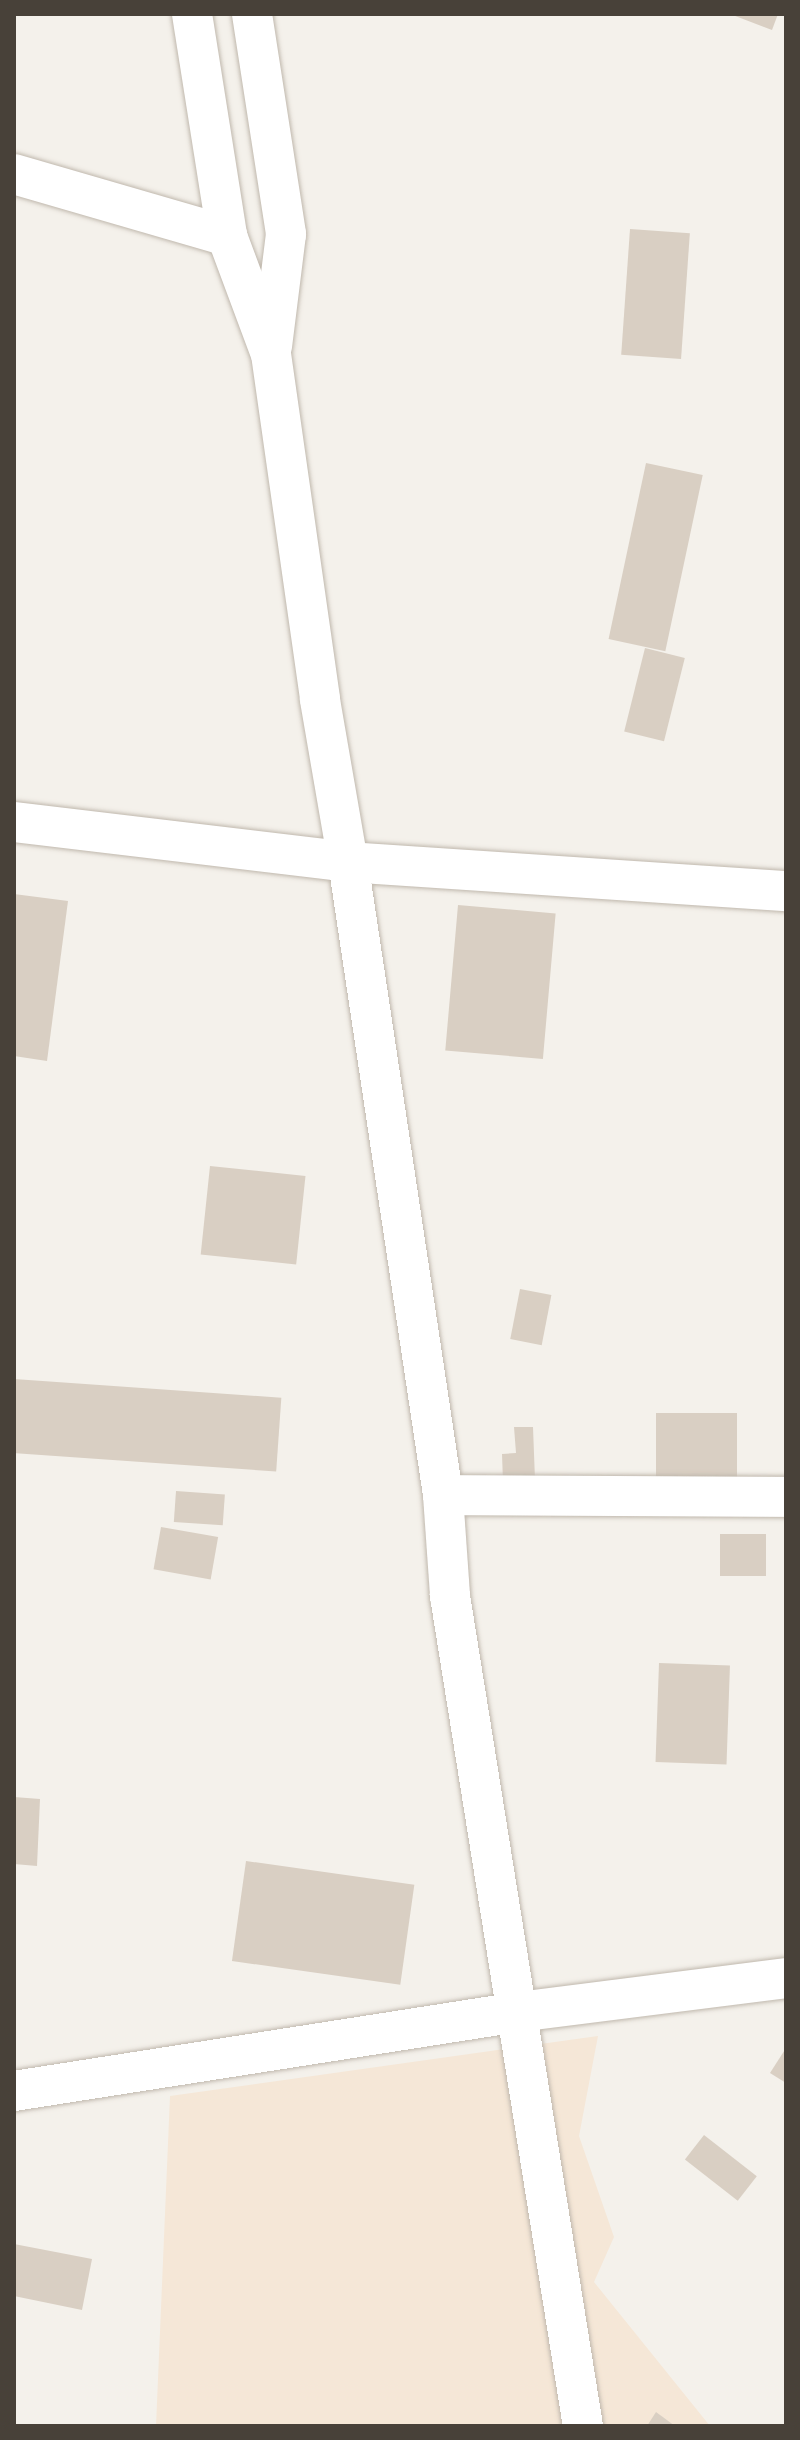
<!DOCTYPE html>
<style>
body{margin:0}
#map{position:relative;width:800px;height:2440px;overflow:hidden;background:#f4f1eb;font-family:Mulish,sans-serif}
div>[style]{position:absolute}
[style*='--x']{left:calc(var(--x)*1px);top:calc(var(--y)*1px);width:calc(var(--w)*1px);rotate:calc(var(--a)*1deg)}
.commercial>*{inset:0;background:#f5e7d7}
.building>*{inset:0;background:#d9cfc3;transform-origin:0 0}
.roads{filter:drop-shadow(0 0 2px #c0b8ad) drop-shadow(0 0 2px #c0b8ad)}
.minor>*{height:40px;margin:-20px;padding:0 20px;transform-origin:20px;border-radius:20px;background:#fff}
span{translate:-50% -50%;white-space:nowrap;text-align:center;line-height:1.15;-webkit-text-stroke:6px #fff;paint-order:stroke}
.frame{position:absolute;inset:0;border:16px solid #484139;pointer-events:none}
</style>
<div id="map">
<div class="commercial">
<div style="clip-path:polygon(598px 2036px,579px 2136px,614px 2237px,594px 2282px,710px 2426px,156px 2426px,170px 2096px)"></div>
</div>
<div class="building">
<div style="clip-path:polygon(730px 14px,778px 14px,772px 30px)"></div>
<div style="left:630px;top:229px;width:60px;height:126px;rotate:4deg"></div>
<div style="left:646px;top:463px;width:58px;height:180px;rotate:12deg"></div>
<div style="left:645px;top:648px;width:41px;height:86px;rotate:14deg"></div>
<div style="clip-path:polygon(14px 894px,68px 901px,47px 1061px,14px 1056px)"></div>
<div style="left:458px;top:905px;width:98px;height:146px;rotate:5deg"></div>
<div style="left:210px;top:1166px;width:96px;height:89px;rotate:6deg"></div>
<div style="left:520px;top:1289px;width:32px;height:51px;rotate:11deg"></div>
<div style="left:14px;top:1379px;width:268px;height:74px;rotate:4deg"></div>
<div style="left:656px;top:1413px;width:81px;height:64px"></div>
<div style="clip-path:polygon(514px 1427px,533px 1427px,535px 1480px,503px 1482px,502px 1454px,516px 1453px)"></div>
<div style="left:176px;top:1491px;width:49px;height:31px;rotate:4deg"></div>
<div style="left:161px;top:1527px;width:58px;height:43px;rotate:10deg"></div>
<div style="left:720px;top:1534px;width:46px;height:42px"></div>
<div style="left:659px;top:1663px;width:71px;height:99px;rotate:2deg"></div>
<div style="clip-path:polygon(14px 1797px,40px 1799px,37px 1866px,14px 1864px)"></div>
<div style="left:246px;top:1861px;width:170px;height:101px;rotate:8deg"></div>
<div style="clip-path:polygon(786px 2048px,786px 2083px,770px 2073px)"></div>
<div style="left:704px;top:2135px;width:67px;height:31px;rotate:38deg"></div>
<div style="clip-path:polygon(14px 2244px,92px 2259px,82px 2310px,14px 2296px)"></div>
<div style="clip-path:polygon(656px 2412px,675px 2426px,647px 2426px)"></div>
</div>
<div class="roads">
<div class="minor">
<div style="--x:192;--y:14;--w:225;--a:81"></div>
<div style="--x:227;--y:236;--w:126;--a:69.6"></div>
<div style="--x:271;--y:354;--w:349;--a:81.9"></div>
<div style="--x:320;--y:700;--w:164;--a:80.2"></div>
<div style="--x:348;--y:862;--w:640;--a:81.46"></div>
<div style="--x:443;--y:1495;--w:101;--a:86"></div>
<div style="--x:450;--y:1596;--w:841;--a:80.9"></div>
<div style="--x:252;--y:14;--w:223;--a:81.2"></div>
<div style="--x:286;--y:234;--w:113;--a:97.1"></div>
<div style="--x:14;--y:174;--w:222;--a:16.2"></div>
<div style="--x:14;--y:822;--w:336;--a:6.8"></div>
<div style="--x:348;--y:862;--w:439;--a:3.8"></div>
<div style="--x:443;--y:1495;--w:343;--a:0.3"></div>
<div style="--x:14;--y:2091;--w:510;--a:-8.91"></div>
<div style="--x:518;--y:2012;--w:270;--a:-7.2"></div>
</div>
</div>
<div class="frame"></div>
</div>
